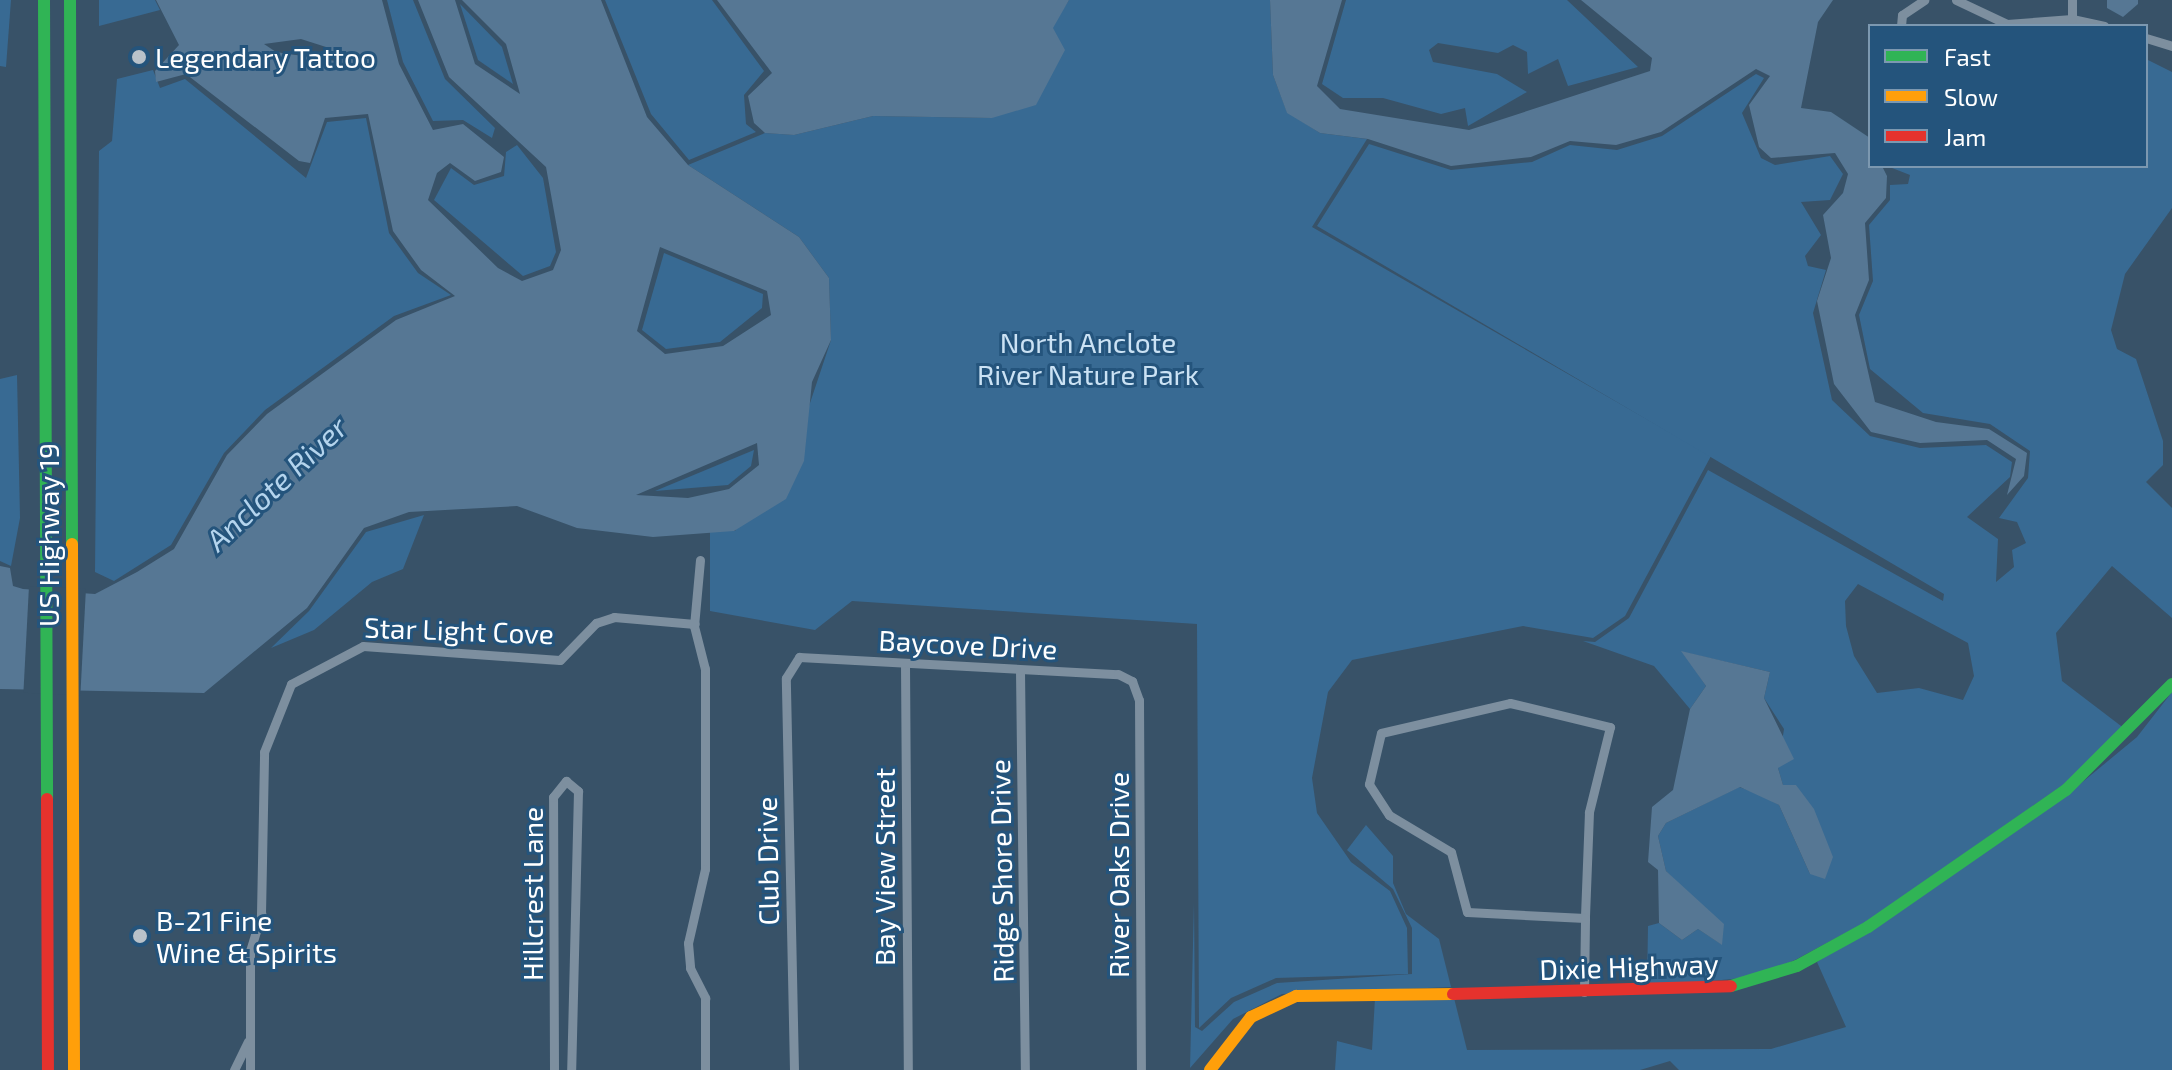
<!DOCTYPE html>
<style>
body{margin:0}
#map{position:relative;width:2172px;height:1070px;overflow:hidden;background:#385268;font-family:"Exo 2",sans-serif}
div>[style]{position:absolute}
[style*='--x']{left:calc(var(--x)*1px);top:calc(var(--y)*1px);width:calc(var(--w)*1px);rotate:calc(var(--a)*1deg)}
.green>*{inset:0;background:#386a93}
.water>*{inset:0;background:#567794}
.pier>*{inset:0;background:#385268;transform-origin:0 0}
.street>*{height:9px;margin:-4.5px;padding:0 4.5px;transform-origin:4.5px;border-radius:4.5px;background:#7d8f9f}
.fast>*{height:12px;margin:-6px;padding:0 6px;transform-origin:6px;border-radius:6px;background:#30b455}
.slow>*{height:12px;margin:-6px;padding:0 6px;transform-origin:6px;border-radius:6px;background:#ff9f0a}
.jam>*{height:12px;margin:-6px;padding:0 6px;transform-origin:6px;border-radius:6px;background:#e5322d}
.dots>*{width:22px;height:22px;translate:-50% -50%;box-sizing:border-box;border:4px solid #24547c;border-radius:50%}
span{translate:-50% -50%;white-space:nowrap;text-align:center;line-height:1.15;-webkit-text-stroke:6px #24547c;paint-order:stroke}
.poi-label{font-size:28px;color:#fff}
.left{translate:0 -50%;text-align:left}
.park-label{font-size:28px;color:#cbe2f4}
.street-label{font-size:28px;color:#fff}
.water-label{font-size:30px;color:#b4d4ed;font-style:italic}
.legend{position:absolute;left:1868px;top:24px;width:280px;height:144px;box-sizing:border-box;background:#24547c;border:2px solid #7c98b0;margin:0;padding:10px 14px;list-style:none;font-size:24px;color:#fff}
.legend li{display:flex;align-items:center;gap:16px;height:40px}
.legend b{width:40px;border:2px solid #7c98b0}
</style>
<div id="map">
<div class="green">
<div style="clip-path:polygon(0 0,11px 0,6px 67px,0 66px)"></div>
<div style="clip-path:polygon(99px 0,155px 0,160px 10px,99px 26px)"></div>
<div style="clip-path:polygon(387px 0,413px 0,445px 79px,495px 128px,492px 138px,463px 120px,433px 121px,403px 62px)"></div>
<div style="clip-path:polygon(605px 0,712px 0,764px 71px,744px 95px,746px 124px,756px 132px,689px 160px,651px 114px)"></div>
<div style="clip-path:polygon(1069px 0,1270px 0,1273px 75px,1287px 112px,1320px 133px,1367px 139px,1312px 227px,1711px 456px,1625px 616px,1593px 638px,1523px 626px,1352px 660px,1328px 692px,1312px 778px,1317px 813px,1351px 862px,1390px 891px,1407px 928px,1408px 974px,1276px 978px,1231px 998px,1199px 1028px,1197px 624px,852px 601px,815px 630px,710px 611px,710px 530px,735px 531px,808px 409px,831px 340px,829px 278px,799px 237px,688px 165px,765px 133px,794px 135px,873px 116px,992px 118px)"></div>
<div style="clip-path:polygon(1346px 0,1567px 0,1638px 67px,1568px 86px,1558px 59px,1528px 74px,1527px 52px,1513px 45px,1498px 53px,1438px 43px,1429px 50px,1433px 62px,1497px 74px,1527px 92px,1468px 126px,1465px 108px,1441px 114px,1383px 98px,1343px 98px,1322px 84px)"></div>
<div style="clip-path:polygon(460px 4px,502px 47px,513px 84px,478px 60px)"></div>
<div style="clip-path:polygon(evenodd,2146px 59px,2172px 72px,2172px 208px,2125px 274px,2111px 330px,2117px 349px,2136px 359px,2163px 441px,2163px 465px,2146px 482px,2172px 508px,2172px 618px,2112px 566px,2056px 633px,2062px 681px,2125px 729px,2063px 785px,1866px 922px,1795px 960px,1753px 977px,1647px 987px,1648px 926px,1659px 923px,1682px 940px,1698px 929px,1721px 944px,1712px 919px,1666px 871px,1658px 836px,1666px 823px,1739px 787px,1759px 794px,1779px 805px,1810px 874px,1796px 785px,1783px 785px,1778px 768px,1784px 729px,1764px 698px,1770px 672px,1683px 652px,1706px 686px,1690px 709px,1654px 666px,1583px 641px,1595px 642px,1629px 618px,1708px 470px,1943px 601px,1944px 594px,1317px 226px,1369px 144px,1451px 170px,1532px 162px,1570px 145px,1617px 150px,1662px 136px,1756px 74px,1764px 78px,1742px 113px,1761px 158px,1775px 165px,1830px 156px,1843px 174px,1830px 200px,1801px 202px,1821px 235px,1805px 256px,1808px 266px,1826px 270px,1813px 313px,1832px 400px,1870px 436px,1920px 448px,1986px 445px,2012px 462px,2010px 477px,1967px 517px,1998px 539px,1996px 582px,2014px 567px,2012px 550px,2026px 543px,2017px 522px,1999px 518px,2028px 478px,2030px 451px,1990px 424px,1923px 413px,1870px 369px,1859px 315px,1873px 281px,1869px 225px,1890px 200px,1890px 185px,1908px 184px,1910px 175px,1887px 166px,2146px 166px,2146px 59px,1858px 584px,1968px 643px,1974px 676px,1963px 700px,1919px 688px,1877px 693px,1854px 656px,1846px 626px,1845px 601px,1858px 584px)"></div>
<div style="clip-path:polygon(153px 70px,160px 88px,185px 79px,306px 178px,327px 122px,366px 118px,389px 233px,418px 273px,451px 295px,394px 316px,265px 410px,224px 453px,171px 545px,114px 581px,95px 572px,99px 151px,112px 141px,117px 79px)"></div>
<div style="clip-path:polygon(517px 145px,543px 178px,556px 252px,550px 266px,523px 276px,434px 200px,451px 168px,474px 185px,504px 176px,506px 152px)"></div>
<div style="clip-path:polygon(664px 253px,763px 294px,762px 308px,720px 342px,666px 349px,642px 330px)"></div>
<div style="clip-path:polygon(17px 375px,20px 518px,11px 566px,0 561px,0 379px)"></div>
<div style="clip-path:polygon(754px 450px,751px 466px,728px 485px,655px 491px)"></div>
<div style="clip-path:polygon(424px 515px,403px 569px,372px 582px,314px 630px,271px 648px,309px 611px,366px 532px)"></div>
<div style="clip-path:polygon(2172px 692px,2172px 1070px,1679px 1070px,1670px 1061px,1640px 1070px,1335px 1070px,1337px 1041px,1372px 1050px,1375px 998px,1454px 998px,1467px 1050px,1771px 1049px,1846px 1027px,1817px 962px,2068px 794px,2137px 737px)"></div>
<div style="clip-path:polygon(1366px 825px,1393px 856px,1393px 883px,1406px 914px,1439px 939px,1451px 987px,1282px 994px,1233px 1019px,1190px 1068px,1194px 902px,1195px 1027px,1202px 1031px,1234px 1002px,1277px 983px,1412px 974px,1412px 928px,1393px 889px,1347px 850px)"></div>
</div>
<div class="water">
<div style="clip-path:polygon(evenodd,156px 0,382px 0,399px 64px,433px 130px,463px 124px,504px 157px,501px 172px,475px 181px,450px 163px,437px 173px,428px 200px,498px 268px,522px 281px,553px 270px,561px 250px,546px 167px,449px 77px,418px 0,455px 0,475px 64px,520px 94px,506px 44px,462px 0,601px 0,647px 117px,688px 165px,799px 237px,829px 278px,831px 340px,812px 382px,804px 461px,786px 499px,734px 531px,653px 537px,577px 528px,517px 506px,409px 512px,364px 528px,307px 608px,204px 693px,0 689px,0 566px,10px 568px,13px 586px,23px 589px,95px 594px,137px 572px,174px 549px,227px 455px,267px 414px,396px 320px,455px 296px,421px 270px,393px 231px,368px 114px,325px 118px,310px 163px,299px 161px,186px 74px,156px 82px,155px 71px,179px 45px,156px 0,301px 39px,326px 47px,336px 61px,276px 52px,264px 44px,301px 39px,156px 0,660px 247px,767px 291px,771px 315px,723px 346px,665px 354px,637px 331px,660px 247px,156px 0,757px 443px,759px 465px,729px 489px,688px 498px,636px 495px,757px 443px)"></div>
<div style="clip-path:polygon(717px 0,1069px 0,1053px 28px,1065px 50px,1036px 105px,992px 118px,873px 116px,794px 135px,765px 133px,754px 123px,748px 96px,772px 73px)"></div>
<div style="clip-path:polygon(1270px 0,1342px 0,1317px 86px,1340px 109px,1469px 130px,1650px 71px,1652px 58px,1581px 0,1833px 0,1818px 22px,1801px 108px,1831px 112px,1870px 138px,1870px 166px,1882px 166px,1887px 176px,1886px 198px,1865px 223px,1869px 280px,1855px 315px,1875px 402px,1936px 422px,1989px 429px,2027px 453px,2024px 476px,2007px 495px,2016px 459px,1987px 440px,1920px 443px,1871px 432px,1834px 384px,1817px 301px,1831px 258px,1823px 215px,1843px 193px,1848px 174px,1835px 153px,1771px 158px,1759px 147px,1749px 105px,1770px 76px,1756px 69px,1661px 132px,1616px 145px,1570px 141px,1531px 157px,1451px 166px,1368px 139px,1320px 133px,1287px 113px,1273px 75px)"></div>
<div style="clip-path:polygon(2107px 0,2138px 0,2138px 4px,2123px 17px,2107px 8px)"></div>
<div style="clip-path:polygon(1681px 651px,1770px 672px,1764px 698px,1794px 759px,1778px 768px,1783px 785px,1796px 785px,1814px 809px,1833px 857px,1825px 879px,1810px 874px,1779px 805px,1740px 787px,1666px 823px,1658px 836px,1666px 871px,1724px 924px,1722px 945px,1698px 929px,1682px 940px,1659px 923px,1658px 870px,1648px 862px,1652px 807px,1673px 790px,1690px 709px,1706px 686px)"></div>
</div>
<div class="pier">
<div style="left:29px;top:586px;width:57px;height:107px;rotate:3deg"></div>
</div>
<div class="street">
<div style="--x:1956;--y:0;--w:56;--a:25.2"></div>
<div style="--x:2007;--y:24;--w:65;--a:-4.4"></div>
<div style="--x:2072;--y:19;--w:33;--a:12"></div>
<div style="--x:2072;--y:0;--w:19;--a:90"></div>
<div style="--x:1901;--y:26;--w:11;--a:-85"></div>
<div style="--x:1902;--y:15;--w:27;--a:-34"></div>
<div style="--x:2146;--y:38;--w:27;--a:17"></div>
<div style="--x:700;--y:560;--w:66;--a:95.2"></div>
<div style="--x:694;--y:626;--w:44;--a:75.7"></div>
<div style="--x:705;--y:669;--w:200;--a:90"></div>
<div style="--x:705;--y:869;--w:76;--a:102.9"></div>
<div style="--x:688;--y:943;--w:25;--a:85"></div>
<div style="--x:690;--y:968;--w:34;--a:63"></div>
<div style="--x:705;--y:998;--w:72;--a:90"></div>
<div style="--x:905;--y:664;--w:406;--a:89.6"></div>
<div style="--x:1020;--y:671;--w:399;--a:89.3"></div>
<div style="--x:1510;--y:703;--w:103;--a:13.5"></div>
<div style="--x:1610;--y:727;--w:88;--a:103.9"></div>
<div style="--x:1589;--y:812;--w:106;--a:92.2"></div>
<div style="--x:1585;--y:918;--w:118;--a:-177.1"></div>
<div style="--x:1467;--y:912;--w:62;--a:-104.9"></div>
<div style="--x:1451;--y:852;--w:72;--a:-149.2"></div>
<div style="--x:1389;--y:815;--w:37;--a:-123"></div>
<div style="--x:1369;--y:784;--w:52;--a:-76.8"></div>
<div style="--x:1381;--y:733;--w:132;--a:-13.1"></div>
<div style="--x:1584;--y:992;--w:74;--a:-89.2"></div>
<div style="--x:234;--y:1070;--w:32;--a:-64"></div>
<div style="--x:250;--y:1070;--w:119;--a:-90"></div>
<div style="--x:250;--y:951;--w:39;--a:-73"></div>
<div style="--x:261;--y:914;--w:162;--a:-88.9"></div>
<div style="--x:264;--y:752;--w:73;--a:-68.3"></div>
<div style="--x:291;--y:684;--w:81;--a:-27.8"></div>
<div style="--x:363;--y:646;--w:197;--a:4.1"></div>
<div style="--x:560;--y:660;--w:52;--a:-45.8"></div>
<div style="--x:596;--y:623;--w:19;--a:-18"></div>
<div style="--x:614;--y:617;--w:81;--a:4.9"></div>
<div style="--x:554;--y:1070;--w:273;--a:-90.2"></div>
<div style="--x:553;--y:797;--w:21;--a:-51"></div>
<div style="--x:566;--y:781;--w:16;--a:40"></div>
<div style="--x:578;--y:791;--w:279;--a:91.4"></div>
<div style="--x:794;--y:1070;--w:392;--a:-91.2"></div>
<div style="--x:786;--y:678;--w:25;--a:-58"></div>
<div style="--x:799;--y:657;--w:319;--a:3.1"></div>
<div style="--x:1118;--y:674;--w:16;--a:27"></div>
<div style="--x:1132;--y:681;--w:20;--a:70"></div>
<div style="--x:1139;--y:700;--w:370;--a:89.7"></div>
</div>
<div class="fast">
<div style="--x:44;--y:0;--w:799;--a:89.78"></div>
<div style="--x:70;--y:0;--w:544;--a:89.79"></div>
<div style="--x:1731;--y:986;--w:69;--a:-16.9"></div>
<div style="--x:1797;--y:966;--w:81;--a:-28.8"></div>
<div style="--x:1868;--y:927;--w:241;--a:-34.7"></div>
<div style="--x:2066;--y:790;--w:150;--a:-45"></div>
</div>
<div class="slow">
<div style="--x:72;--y:544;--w:526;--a:89.78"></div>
<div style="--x:1210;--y:1070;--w:67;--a:-52.3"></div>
<div style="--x:1251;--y:1017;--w:50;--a:-25"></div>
<div style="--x:1296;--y:996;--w:157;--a:-0.7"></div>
</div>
<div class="jam">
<div style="--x:47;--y:799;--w:271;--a:89.8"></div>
<div style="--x:1453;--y:994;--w:278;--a:-1.6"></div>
</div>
<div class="dots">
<div style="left:139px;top:57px;background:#b9c2ca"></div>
<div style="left:140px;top:936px;background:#b9c2ca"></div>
</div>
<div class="poi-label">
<span class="left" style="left:155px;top:57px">Legendary Tattoo</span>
<span class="left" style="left:156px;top:936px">B-21 Fine<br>Wine &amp; Spirits</span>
</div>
<div class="park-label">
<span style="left:1088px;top:358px">North Anclote<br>River Nature Park</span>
</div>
<div class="street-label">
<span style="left:48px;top:535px;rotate:-90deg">US Highway 19</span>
<span style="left:459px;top:630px;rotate:2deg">Star Light Cove</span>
<span style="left:968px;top:644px;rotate:3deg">Baycove Drive</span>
<span style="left:767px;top:861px;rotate:-91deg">Club Drive</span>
<span style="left:884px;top:867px;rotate:-90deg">Bay View Street</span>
<span style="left:1001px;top:871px;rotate:-91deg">Ridge Shore Drive</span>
<span style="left:1118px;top:875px;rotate:-90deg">River Oaks Drive</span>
<span style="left:532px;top:894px;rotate:-90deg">Hillcrest Lane</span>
<span style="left:1629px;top:966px;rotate:-2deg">Dixie Highway</span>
</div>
<div class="water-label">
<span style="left:276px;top:483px;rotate:-43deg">Anclote River</span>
</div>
<ul class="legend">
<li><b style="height:10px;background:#30b455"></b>Fast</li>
<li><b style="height:10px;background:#ff9f0a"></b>Slow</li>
<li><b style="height:10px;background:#e5322d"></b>Jam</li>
</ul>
</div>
